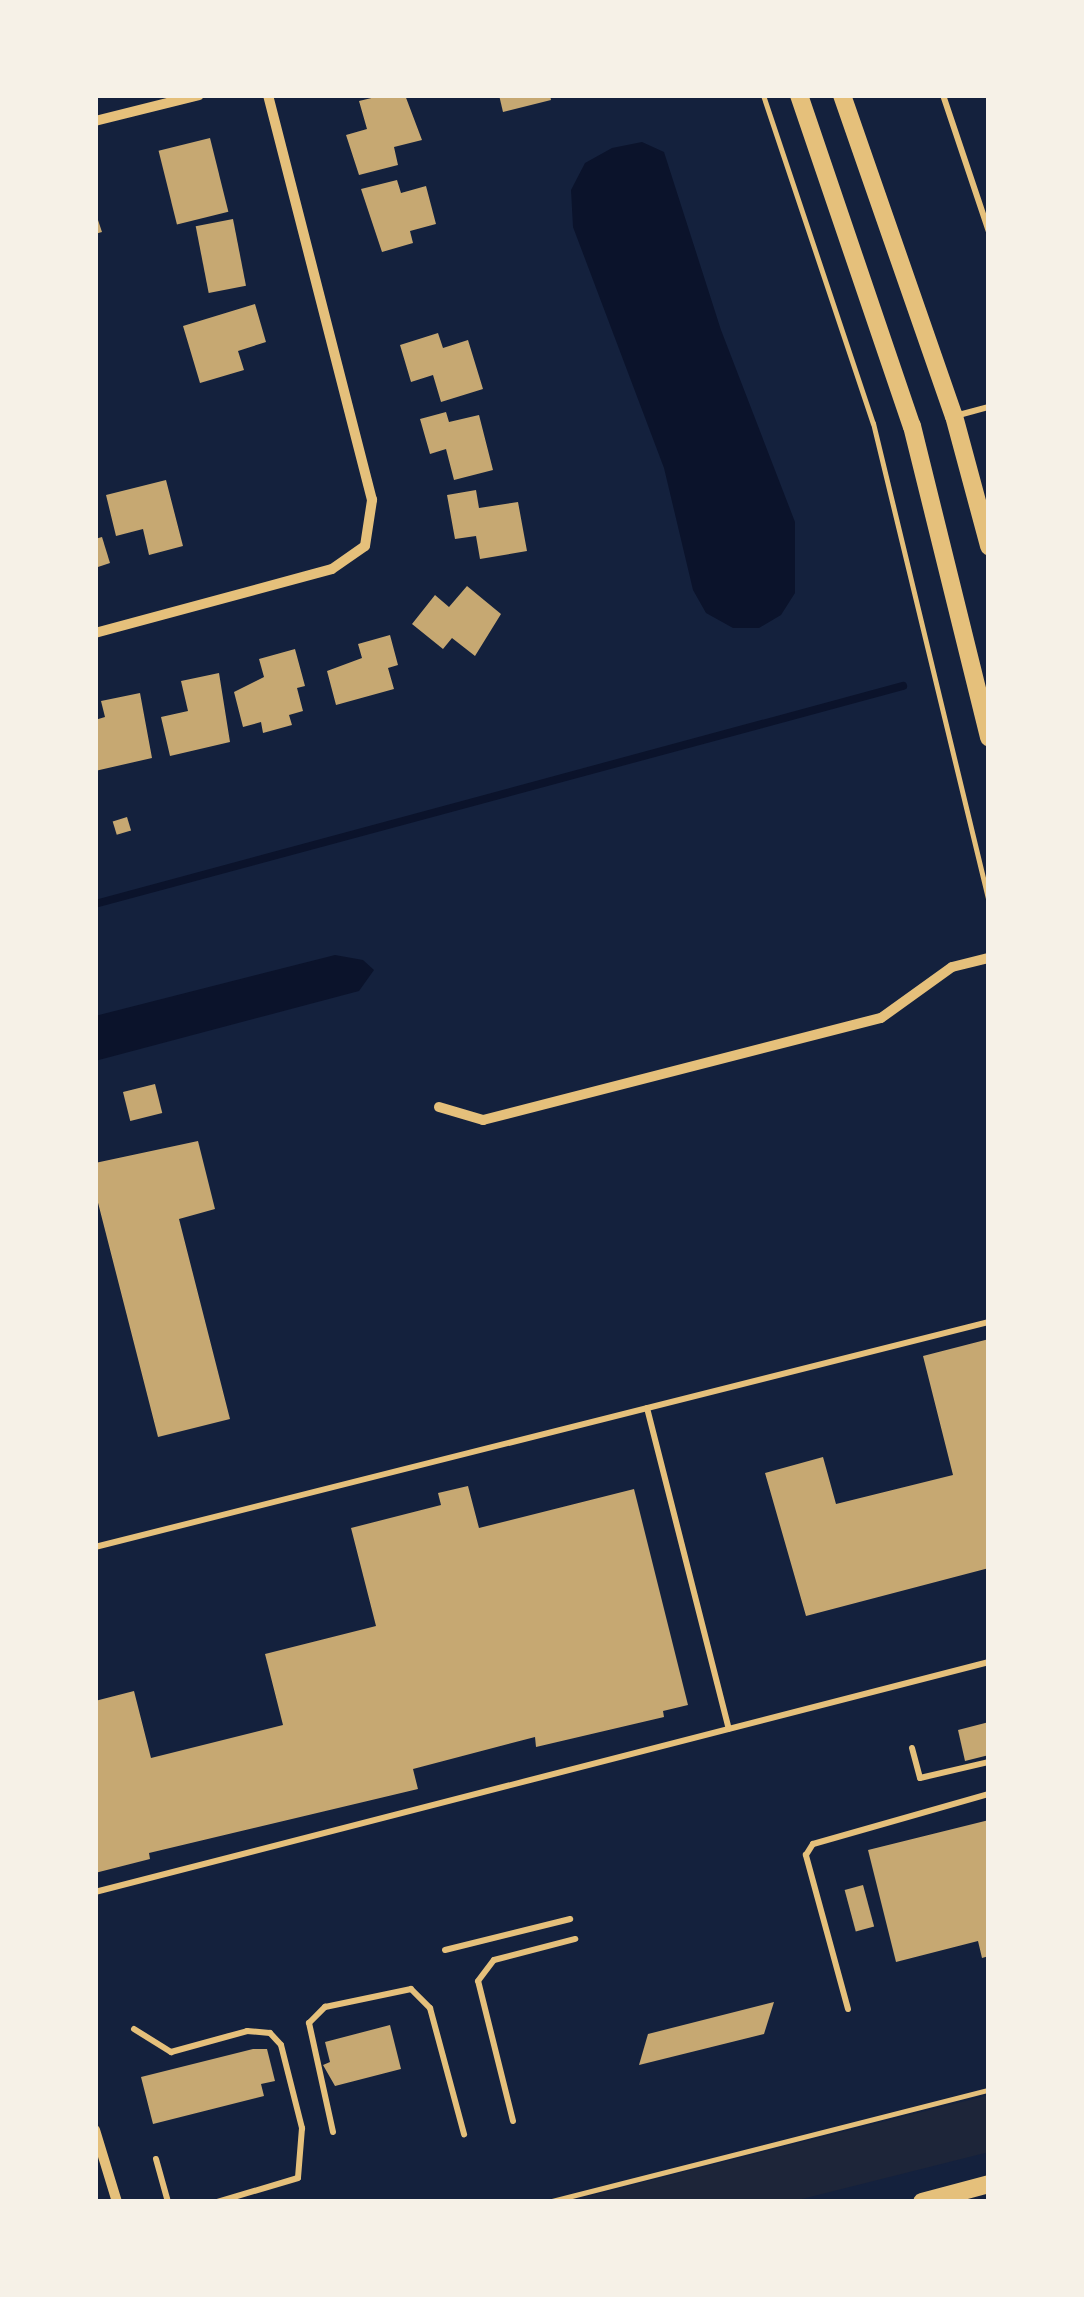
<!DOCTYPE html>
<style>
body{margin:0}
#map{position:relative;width:1084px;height:2297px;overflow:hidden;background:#14213d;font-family:"Space Grotesk",sans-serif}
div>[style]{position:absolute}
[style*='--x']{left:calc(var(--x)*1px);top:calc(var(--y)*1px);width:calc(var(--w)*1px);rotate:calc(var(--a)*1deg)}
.green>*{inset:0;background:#1d2539}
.water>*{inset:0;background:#0b132b}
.stream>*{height:8px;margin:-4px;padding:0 4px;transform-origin:4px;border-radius:4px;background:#0b132b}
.building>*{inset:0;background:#c6a872;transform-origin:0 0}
.path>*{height:5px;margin:-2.5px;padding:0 2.5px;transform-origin:2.5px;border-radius:2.5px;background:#e5c07b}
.service>*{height:6px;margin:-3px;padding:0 3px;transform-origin:3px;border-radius:3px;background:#e5c07b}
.minor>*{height:10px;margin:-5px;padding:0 5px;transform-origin:5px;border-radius:5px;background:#e5c07b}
.secondary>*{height:18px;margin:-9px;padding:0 9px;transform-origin:9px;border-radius:9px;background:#e5c07b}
.primary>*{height:18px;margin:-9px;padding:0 9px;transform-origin:9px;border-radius:9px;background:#e5c07b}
span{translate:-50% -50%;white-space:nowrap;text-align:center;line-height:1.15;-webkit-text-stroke:10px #f6f1e7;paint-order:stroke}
.frame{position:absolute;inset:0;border:98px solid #f6f1e7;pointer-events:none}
</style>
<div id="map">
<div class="green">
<div style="clip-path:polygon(989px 2095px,989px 2152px,790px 2202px,565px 2202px)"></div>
</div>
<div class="water">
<div style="clip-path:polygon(642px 142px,664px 152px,721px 330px,795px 522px,795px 593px,781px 615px,759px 628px,733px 628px,706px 613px,693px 590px,664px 468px,573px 227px,571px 190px,585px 163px,612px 148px)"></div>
<div style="clip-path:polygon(335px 955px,363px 960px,374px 970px,359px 991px,95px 1061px,95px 1016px)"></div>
</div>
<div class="stream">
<div style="--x:95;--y:904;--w:837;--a:-15.1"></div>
</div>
<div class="building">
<div style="clip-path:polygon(384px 95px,405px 95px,422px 140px,394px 147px,398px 165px,359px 175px,346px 135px,367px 129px,359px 101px)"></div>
<div style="clip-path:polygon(499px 95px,550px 95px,551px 100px,503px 112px)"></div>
<div style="left:210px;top:138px;width:76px;height:53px;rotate:76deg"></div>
<div style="clip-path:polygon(397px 180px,401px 193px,426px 186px,436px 224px,410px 231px,413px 243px,382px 252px,361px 189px)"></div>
<div style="clip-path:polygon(95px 211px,102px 232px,95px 234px)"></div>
<div style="left:233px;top:219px;width:68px;height:38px;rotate:79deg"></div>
<div style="clip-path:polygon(255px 304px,266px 342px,238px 351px,244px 370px,200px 383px,183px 326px)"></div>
<div style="clip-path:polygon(438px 333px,443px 348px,468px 340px,483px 389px,441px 402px,433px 375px,411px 382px,400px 345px)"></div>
<div style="clip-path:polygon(446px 412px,449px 422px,479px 415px,493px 470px,454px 480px,446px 449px,430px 454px,420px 419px)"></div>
<div style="clip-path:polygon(166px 480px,183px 546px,149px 555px,143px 529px,116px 536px,106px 495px)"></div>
<div style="clip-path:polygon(476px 490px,479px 508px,518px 502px,527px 551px,480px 559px,476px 536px,455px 539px,447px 495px)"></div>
<div style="clip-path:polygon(102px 537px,110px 563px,95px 568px,95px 539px)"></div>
<div style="clip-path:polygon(467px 586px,501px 614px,475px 656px,452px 638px,443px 649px,412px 624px,435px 595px,449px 607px)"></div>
<div style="clip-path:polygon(390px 635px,398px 665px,388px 668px,394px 689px,336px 705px,327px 671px,362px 658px,358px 644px)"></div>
<div style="clip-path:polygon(295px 649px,305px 686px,297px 688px,303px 711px,289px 715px,292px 725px,263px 733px,261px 722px,243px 727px,234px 692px,264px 677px,259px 659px)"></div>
<div style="clip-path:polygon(219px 673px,230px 742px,170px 756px,161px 717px,188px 711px,181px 681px)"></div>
<div style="clip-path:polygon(140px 693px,152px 758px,95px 771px,95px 720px,105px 717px,101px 701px)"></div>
<div style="left:127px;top:817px;width:14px;height:15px;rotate:73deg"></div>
<div style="left:155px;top:1084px;width:30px;height:33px;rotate:76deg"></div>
<div style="clip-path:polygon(198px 1141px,215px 1209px,179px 1219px,230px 1419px,158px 1437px,95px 1191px,95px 1163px)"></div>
<div style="clip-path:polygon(989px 1339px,989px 1568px,806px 1616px,765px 1473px,823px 1457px,836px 1504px,953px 1475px,923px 1356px)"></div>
<div style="clip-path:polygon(468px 1486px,479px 1528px,634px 1489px,688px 1705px,663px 1711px,664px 1717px,536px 1747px,535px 1737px,413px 1769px,418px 1789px,149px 1853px,150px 1859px,95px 1873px,95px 1701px,134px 1691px,151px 1758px,283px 1725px,265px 1654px,376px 1626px,351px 1528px,441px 1505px,438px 1493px)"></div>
<div style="clip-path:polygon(989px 1722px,989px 1755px,965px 1761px,958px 1730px)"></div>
<div style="clip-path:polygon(989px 1820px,989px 1956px,982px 1958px,978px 1941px,896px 1962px,868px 1850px)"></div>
<div style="left:863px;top:1885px;width:43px;height:19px;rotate:75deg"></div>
<div style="clip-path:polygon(774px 2002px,764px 2034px,639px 2065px,648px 2034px)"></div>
<div style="clip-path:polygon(390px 2025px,401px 2069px,335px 2086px,323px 2065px,330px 2062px,325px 2042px)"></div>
<div style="clip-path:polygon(253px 2049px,267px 2049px,275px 2081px,261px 2084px,264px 2096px,153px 2124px,141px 2077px)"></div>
</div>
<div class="path">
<div style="--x:763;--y:95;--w:346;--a:71.5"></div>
<div style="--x:873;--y:423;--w:493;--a:76.4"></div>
<div style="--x:548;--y:2202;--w:455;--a:-14.3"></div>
</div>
<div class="service">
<div style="--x:943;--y:95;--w:145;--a:71.4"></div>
<div style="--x:955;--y:416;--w:35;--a:-15"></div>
<div style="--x:647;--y:1408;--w:331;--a:75.7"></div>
<div style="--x:95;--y:1547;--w:922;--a:-14.13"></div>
<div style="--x:912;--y:1748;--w:31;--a:75"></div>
<div style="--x:920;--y:1778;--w:71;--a:-13.1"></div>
<div style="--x:95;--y:1892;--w:923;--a:-14.43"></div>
<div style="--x:445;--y:1950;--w:129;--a:-13.9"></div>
<div style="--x:848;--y:2009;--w:160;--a:-105.3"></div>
<div style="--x:806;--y:1855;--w:13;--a:-58"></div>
<div style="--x:813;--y:1844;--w:183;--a:-15.9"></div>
<div style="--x:134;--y:2029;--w:44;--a:31.9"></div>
<div style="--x:171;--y:2052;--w:79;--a:-15.4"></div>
<div style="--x:247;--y:2031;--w:23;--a:5"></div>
<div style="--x:270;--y:2033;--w:16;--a:47"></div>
<div style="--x:281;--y:2045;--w:86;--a:75.8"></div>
<div style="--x:302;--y:2128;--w:50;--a:94.6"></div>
<div style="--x:298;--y:2178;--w:84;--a:163.5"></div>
<div style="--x:513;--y:2121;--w:144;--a:-104"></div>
<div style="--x:478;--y:1981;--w:26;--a:-53"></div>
<div style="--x:494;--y:1960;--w:84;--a:-14.5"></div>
<div style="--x:333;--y:2132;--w:112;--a:-102.4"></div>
<div style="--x:309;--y:2023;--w:23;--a:-45"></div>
<div style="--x:325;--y:2007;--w:88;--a:-11.8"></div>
<div style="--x:411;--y:1989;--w:27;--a:45"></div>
<div style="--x:430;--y:2008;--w:131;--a:74.9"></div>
<div style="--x:156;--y:2159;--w:45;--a:74.4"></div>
</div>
<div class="minor">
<div style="--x:95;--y:121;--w:107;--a:-14"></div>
<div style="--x:95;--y:633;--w:245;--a:-15.1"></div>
<div style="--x:332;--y:569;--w:40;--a:-34.9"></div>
<div style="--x:365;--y:546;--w:47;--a:-81.3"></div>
<div style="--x:372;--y:500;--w:418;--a:-104.4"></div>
<div style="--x:439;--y:1107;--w:46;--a:16.5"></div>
<div style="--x:483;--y:1120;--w:411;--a:-14.4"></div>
<div style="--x:881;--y:1018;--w:87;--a:-35.7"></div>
<div style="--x:952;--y:967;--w:38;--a:-14"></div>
<div style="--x:95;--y:2130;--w:75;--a:73"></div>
</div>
<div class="secondary">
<div style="--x:799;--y:95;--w:350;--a:71.2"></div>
<div style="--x:912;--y:426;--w:321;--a:76.1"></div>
<div style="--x:842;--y:95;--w:340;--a:70.8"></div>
<div style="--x:954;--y:416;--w:135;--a:74.9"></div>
</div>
<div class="primary">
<div style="--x:922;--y:2202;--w:69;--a:-15"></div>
</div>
<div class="frame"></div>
</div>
